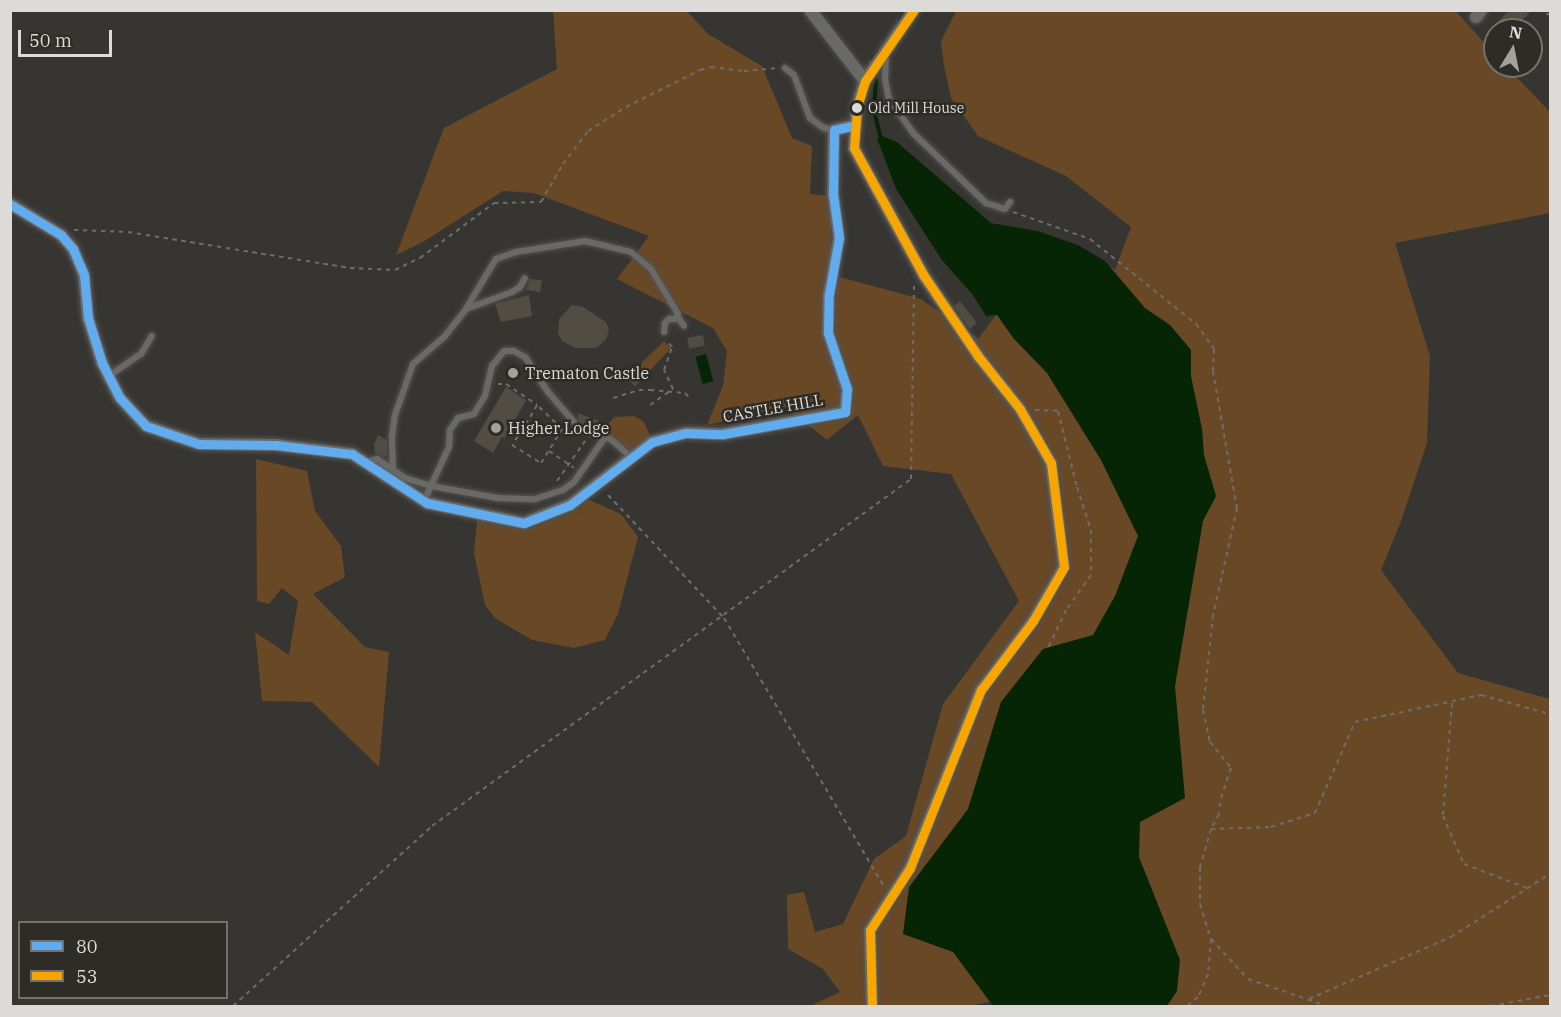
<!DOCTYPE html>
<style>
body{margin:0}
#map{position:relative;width:1561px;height:1017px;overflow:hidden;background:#363532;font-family:"IBM Plex Serif",serif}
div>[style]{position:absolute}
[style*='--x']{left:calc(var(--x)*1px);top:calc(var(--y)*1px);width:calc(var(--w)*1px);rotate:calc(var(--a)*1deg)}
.green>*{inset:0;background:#694826}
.water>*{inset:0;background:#052504;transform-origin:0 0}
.stream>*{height:4px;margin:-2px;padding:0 2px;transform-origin:2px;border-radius:2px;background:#052504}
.building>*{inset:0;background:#524d42;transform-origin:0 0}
.path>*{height:2px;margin-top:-1px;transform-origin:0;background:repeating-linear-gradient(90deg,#6d6d6c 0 4.5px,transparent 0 9px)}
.roads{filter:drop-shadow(0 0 2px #535250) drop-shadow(0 0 2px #535250)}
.service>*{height:6px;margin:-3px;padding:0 3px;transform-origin:3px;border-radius:3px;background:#696967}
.minor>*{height:12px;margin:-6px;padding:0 6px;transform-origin:6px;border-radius:6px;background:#696967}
.bus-1>*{height:9px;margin:-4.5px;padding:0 4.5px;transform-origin:4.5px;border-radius:4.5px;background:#60acee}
.bus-2>*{height:9px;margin:-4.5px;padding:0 4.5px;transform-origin:4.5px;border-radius:4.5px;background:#f7a600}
.dots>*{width:16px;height:16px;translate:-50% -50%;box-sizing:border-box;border:3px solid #2d2c27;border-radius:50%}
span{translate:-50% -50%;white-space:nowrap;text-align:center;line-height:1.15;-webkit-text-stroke:5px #2d2c27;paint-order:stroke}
.bus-label{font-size:14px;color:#dcdbd8}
.left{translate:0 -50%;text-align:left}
.poi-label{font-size:16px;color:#dcdbd8}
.street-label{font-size:16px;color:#dcdbd8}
.frame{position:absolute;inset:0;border:12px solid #dcdbd8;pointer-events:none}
.legend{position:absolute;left:18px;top:921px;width:210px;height:78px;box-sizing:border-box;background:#2d2c27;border:2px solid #73726e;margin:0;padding:8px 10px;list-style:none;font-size:18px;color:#dcdbd8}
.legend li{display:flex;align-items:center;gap:12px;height:30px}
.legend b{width:30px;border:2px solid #73726e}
.north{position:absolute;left:1483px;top:18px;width:60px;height:60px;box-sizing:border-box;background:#2d2c27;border:2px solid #73726e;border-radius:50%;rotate:10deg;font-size:16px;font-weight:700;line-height:24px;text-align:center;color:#dcdbd8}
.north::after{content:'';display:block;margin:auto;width:21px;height:27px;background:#a2a19e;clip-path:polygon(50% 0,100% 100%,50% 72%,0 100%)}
.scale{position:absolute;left:18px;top:30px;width:94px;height:27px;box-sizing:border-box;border:3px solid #dcdbd8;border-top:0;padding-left:8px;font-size:18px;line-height:21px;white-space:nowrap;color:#dcdbd8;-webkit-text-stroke:4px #2d2c27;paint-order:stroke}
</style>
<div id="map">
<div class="green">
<div style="clip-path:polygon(553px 11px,687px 11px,708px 34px,762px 66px,792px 138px,812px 146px,810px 194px,831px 196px,832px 275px,921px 299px,978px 339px,996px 315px,986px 316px,972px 294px,941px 259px,896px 189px,877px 139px,880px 135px,897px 142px,991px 223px,1038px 231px,1078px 245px,1115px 270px,1131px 227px,1066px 176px,978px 136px,951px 98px,944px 66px,941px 41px,956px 11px,1456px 11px,1495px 55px,1495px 66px,1506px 66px,1550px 112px,1550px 213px,1395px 243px,1430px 356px,1427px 443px,1400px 524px,1381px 570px,1458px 673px,1550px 699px,1550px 1006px,993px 1006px,991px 1002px,968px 1006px,810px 1006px,840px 992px,823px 969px,788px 949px,787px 895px,804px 892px,815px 932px,843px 924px,874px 859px,906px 836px,943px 704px,1019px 601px,951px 474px,883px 466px,858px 415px,827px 440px,785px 407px,707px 425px,723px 386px,727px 351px,713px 328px,617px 279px,649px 236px,534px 193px,503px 191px,423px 242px,396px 255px,444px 128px,557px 69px)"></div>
<div style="clip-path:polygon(664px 341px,671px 348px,642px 379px,633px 371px)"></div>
<div style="clip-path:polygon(634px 416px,643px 421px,652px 439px,632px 454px,602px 432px,614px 417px)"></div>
<div style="clip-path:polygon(256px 459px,307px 471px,315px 511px,341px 546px,345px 577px,313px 594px,365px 647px,389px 652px,379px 767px,312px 702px,262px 701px,255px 632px,289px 655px,298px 601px,282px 588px,269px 604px,257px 601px)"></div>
<div style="clip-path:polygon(585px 498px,621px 514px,638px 537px,618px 614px,605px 640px,574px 648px,532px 640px,495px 618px,485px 605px,474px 553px,478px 512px,523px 520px)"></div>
</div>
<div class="water">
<div style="clip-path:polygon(880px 135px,897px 142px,991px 223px,1038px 231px,1078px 245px,1105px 261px,1145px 308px,1170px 325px,1191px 350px,1191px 376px,1202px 429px,1204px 455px,1216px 496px,1203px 521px,1175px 686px,1185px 798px,1140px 822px,1139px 857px,1180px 960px,1177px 991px,1167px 1006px,993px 1006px,953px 952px,903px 934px,909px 887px,968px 809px,1001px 702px,1043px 649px,1093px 635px,1115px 596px,1138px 536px,1101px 460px,1047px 373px,1014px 339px,997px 315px,986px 316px,972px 294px,941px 259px,896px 189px,877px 139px)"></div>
<div style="left:706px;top:354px;width:28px;height:11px;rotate:75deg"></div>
</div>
<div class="stream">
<div style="--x:900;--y:20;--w:11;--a:-63"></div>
<div style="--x:872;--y:59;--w:11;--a:-49"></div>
<div style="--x:876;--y:80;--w:31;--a:94"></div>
<div style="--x:874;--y:111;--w:25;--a:76"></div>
</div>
<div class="building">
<div style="clip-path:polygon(1509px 10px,1532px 10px,1513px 30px,1490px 30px)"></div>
<div style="clip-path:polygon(530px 279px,542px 280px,540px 292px,526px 290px)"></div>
<div style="clip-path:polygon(529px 295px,532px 316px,501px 322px,495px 304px)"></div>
<div style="clip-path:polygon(960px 301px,977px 323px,970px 329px,954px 306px)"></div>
<div style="clip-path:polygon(572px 305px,583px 307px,606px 322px,609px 330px,606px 339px,600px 345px,595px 348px,575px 348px,562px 341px,558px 333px,559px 319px)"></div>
<div style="left:703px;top:335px;width:11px;height:16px;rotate:80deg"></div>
<div style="left:635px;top:372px;width:10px;height:10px;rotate:45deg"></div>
<div style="clip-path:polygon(506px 387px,526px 400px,505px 438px,502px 437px,493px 453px,474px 441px)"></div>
<div style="clip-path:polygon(578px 413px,599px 421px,598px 426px,591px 429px,593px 439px,571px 431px,579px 424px)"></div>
<div style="clip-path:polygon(378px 435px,387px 440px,387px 455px,383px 457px,375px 453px,374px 445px)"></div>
</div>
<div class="path">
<div style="--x:1538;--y:10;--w:13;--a:23"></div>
<div style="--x:1013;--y:212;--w:82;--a:19.3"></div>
<div style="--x:1090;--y:239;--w:136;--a:38.7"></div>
<div style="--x:1196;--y:324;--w:31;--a:54"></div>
<div style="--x:1214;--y:349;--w:22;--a:93"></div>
<div style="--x:1213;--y:371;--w:139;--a:80.1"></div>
<div style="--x:1237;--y:508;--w:110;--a:102.6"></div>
<div style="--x:1213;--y:615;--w:96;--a:96"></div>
<div style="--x:1203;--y:710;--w:33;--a:78"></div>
<div style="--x:1210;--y:742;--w:33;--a:51"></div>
<div style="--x:1231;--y:768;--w:28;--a:109"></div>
<div style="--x:1222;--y:794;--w:20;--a:99"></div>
<div style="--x:1219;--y:814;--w:17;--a:118"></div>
<div style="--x:1211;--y:829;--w:40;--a:106"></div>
<div style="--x:1200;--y:867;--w:37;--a:90"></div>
<div style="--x:1200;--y:904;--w:37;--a:73"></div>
<div style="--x:1211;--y:939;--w:35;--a:95"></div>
<div style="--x:1208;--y:974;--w:25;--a:113"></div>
<div style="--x:1198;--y:997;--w:14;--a:141"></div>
<div style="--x:74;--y:230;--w:54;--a:2.1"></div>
<div style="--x:128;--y:232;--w:225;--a:9.2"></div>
<div style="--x:350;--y:268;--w:45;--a:2.5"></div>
<div style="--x:395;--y:270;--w:28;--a:-26"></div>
<div style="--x:420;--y:258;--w:92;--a:-36.6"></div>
<div style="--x:494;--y:203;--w:47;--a:-1.2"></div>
<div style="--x:541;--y:202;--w:44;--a:-59.9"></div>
<div style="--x:563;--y:164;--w:41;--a:-52.9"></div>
<div style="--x:588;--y:131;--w:45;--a:-32.3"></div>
<div style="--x:626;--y:107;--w:83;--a:-26.6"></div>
<div style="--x:700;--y:70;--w:11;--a:-15"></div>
<div style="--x:711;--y:67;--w:33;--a:7"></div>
<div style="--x:744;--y:71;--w:32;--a:-5"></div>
<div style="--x:498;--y:384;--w:8;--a:0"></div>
<div style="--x:506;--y:384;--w:37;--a:34"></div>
<div style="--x:537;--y:405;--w:28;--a:120"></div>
<div style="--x:523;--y:429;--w:10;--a:-151"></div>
<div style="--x:613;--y:398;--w:27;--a:-17"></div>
<div style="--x:639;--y:390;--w:11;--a:0"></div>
<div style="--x:650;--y:390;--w:35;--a:5"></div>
<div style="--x:685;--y:393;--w:6;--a:45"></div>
<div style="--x:650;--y:405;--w:28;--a:-35"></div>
<div style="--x:673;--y:389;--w:21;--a:-115"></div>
<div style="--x:664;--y:370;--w:24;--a:-71"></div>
<div style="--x:672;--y:347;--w:9;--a:-131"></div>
<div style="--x:1035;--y:410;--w:23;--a:2"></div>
<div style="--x:1058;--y:411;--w:78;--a:76"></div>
<div style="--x:1077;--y:487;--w:45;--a:72"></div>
<div style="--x:1091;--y:530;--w:45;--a:90"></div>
<div style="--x:1091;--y:575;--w:43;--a:125.5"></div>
<div style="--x:1066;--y:610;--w:42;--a:115.3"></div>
<div style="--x:523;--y:429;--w:19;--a:125"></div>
<div style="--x:512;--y:445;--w:34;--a:32"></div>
<div style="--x:541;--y:463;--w:40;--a:-58"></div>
<div style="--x:562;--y:429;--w:35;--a:-136"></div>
<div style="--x:549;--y:451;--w:30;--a:34"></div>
<div style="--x:557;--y:481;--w:49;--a:-55"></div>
<div style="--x:608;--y:495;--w:169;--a:46.7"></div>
<div style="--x:724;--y:618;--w:311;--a:59.2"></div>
<div style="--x:1452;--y:703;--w:113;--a:94.6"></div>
<div style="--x:1443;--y:816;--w:52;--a:66.4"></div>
<div style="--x:1464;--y:864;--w:70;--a:21"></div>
<div style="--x:1211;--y:829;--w:60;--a:-1.9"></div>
<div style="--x:1271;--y:827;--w:46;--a:-17.7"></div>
<div style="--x:1315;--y:813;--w:99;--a:-66.3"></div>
<div style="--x:1355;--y:722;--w:129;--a:-12.1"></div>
<div style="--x:1481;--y:695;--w:72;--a:15.4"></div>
<div style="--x:1211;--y:939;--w:54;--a:47.2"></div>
<div style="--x:1248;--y:979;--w:83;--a:18.9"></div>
<div style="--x:1309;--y:999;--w:155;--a:-23.6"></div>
<div style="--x:1451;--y:937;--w:117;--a:-32.5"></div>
<div style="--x:233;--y:1006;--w:268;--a:-42.1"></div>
<div style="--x:432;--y:826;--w:591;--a:-35.92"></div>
<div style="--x:911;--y:479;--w:195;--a:-89.1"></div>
<div style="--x:1491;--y:1006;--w:60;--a:-10.6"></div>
</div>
<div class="roads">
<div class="service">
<div style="--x:886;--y:54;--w:26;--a:92"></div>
<div style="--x:885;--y:80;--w:19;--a:78"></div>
<div style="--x:889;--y:99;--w:43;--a:54.5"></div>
<div style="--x:914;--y:134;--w:100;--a:43.8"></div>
<div style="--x:986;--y:203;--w:20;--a:18"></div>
<div style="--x:1005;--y:209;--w:9;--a:-54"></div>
<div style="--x:785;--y:68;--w:11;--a:38"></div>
<div style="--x:794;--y:75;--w:46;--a:69.6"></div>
<div style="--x:810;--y:118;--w:17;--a:36"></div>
<div style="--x:824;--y:128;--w:10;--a:11"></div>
<div style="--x:466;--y:309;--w:49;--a:-20.3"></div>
<div style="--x:512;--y:292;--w:9;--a:-32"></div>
<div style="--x:520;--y:287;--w:10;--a:-61"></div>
<div style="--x:677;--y:316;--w:12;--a:55"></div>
<div style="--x:109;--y:376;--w:39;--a:-35"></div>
<div style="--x:141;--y:354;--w:21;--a:-59"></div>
<div style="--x:596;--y:431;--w:20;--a:30"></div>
<div style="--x:613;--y:441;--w:24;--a:42"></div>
<div style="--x:365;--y:462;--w:12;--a:-14"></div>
<div style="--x:377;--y:459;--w:34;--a:34"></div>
<div style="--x:405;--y:478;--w:27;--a:17"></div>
<div style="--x:431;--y:486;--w:68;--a:10.2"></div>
<div style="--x:498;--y:498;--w:37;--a:2"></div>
<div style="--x:535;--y:499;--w:29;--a:-18"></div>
<div style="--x:563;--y:490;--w:14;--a:-36"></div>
<div style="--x:574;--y:482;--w:56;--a:-55.2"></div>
<div style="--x:393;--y:470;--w:34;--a:-92"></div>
<div style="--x:392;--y:436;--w:21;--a:-82"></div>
<div style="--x:395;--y:415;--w:54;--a:-70.6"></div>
<div style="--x:413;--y:364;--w:43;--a:-41.2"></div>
<div style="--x:445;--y:336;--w:31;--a:-52"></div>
<div style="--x:464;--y:312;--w:62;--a:-58.9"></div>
<div style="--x:496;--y:259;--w:21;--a:-19"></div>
<div style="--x:516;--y:252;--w:70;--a:-9.1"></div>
<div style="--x:585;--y:241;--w:47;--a:13.4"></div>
<div style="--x:631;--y:252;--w:26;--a:40"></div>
<div style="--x:651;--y:269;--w:52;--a:59"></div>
<div style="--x:678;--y:314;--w:6;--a:121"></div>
<div style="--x:675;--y:319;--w:6;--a:180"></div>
<div style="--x:669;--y:319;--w:6;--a:135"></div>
<div style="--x:665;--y:323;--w:9;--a:96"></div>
<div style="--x:424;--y:501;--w:60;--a:-65.2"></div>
<div style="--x:449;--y:447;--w:17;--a:-87"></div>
<div style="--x:450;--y:430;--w:14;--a:-56"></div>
<div style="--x:458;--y:418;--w:16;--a:-14"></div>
<div style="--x:474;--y:414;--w:21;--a:-59"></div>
<div style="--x:485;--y:396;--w:31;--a:-77"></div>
<div style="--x:492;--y:366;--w:19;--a:-51"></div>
<div style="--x:504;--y:351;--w:10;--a:0"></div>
<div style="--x:514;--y:351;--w:13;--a:29"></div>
<div style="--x:525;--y:357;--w:42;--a:56.7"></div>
<div style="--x:548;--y:392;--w:40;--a:49"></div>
</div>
<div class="minor">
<div style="--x:810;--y:10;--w:90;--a:52.2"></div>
<div style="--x:1476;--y:17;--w:9;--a:-54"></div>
<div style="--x:10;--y:204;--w:60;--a:31.3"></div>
<div style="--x:61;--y:235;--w:18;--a:49"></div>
<div style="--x:73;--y:249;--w:28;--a:67"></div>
<div style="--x:84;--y:275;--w:43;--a:84.7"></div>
<div style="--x:88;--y:318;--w:47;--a:72.7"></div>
<div style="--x:102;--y:363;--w:39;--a:63"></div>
<div style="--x:120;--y:398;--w:38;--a:47"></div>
<div style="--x:146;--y:426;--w:56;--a:18.8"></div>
<div style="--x:199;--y:444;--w:77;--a:0.7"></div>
<div style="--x:276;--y:445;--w:77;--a:6.8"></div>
<div style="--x:352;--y:454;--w:90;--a:33.2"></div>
<div style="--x:427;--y:503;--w:99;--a:11.7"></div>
<div style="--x:524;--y:523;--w:49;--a:-21.4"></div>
<div style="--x:570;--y:505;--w:103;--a:-37.5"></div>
<div style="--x:652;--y:442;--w:35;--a:-15"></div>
<div style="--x:686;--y:433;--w:37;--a:2"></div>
<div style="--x:723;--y:434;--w:124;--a:-10.2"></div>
<div style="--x:845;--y:412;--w:23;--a:-85"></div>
<div style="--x:847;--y:389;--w:59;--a:-108.7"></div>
<div style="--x:828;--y:333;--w:39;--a:-89"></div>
<div style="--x:829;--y:294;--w:57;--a:-79.9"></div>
<div style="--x:839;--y:238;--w:44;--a:-97.8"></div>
<div style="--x:833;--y:194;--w:64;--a:-89.1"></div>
<div style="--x:834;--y:130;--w:22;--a:-13"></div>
<div style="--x:872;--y:1006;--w:76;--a:-91.5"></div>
<div style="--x:870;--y:930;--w:74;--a:-57.2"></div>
<div style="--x:910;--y:868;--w:192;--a:-68.3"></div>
<div style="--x:981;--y:690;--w:86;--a:-53"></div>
<div style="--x:1033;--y:621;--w:62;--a:-60.1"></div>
<div style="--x:1064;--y:567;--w:105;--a:-97.1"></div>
<div style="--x:1051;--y:463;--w:62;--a:-119.9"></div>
<div style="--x:1020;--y:409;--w:68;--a:-128.4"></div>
<div style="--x:978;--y:356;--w:97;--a:-124"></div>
<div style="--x:924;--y:276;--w:146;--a:-118.7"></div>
<div style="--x:854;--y:148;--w:41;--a:-85.8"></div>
<div style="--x:857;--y:107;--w:27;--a:-73"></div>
<div style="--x:865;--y:81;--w:86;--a:-55.4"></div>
</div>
</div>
<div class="bus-1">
<div style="--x:10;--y:204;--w:60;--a:31.3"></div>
<div style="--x:61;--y:235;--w:18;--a:49"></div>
<div style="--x:73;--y:249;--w:28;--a:67"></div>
<div style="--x:84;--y:275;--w:43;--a:84.7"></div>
<div style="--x:88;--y:318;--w:47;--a:72.7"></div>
<div style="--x:102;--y:363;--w:39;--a:63"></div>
<div style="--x:120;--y:398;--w:38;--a:47"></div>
<div style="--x:146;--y:426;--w:56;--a:18.8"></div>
<div style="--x:199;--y:444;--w:77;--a:0.7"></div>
<div style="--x:276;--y:445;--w:77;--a:6.8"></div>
<div style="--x:352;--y:454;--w:90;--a:33.2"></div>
<div style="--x:427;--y:503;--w:99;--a:11.7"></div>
<div style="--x:524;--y:523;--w:49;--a:-21.4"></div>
<div style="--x:570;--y:505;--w:103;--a:-37.5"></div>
<div style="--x:652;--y:442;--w:35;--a:-15"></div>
<div style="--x:686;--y:433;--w:37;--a:2"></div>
<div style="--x:723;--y:434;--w:124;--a:-10.2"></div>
<div style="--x:845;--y:412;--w:23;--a:-85"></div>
<div style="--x:847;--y:389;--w:59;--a:-108.7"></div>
<div style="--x:828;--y:333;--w:39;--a:-89"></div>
<div style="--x:829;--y:294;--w:57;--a:-79.9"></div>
<div style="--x:839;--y:238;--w:44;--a:-97.8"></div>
<div style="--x:833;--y:194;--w:64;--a:-89.1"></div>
<div style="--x:834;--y:130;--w:22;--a:-13"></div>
</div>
<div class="bus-2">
<div style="--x:872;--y:1006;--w:76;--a:-91.5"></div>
<div style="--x:870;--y:930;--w:74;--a:-57.2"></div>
<div style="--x:910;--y:868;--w:192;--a:-68.3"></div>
<div style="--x:981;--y:690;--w:86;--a:-53"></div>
<div style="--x:1033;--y:621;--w:62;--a:-60.1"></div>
<div style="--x:1064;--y:567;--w:105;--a:-97.1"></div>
<div style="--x:1051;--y:463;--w:62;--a:-119.9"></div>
<div style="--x:1020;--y:409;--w:68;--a:-128.4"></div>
<div style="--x:978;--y:356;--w:97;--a:-124"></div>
<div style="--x:924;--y:276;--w:146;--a:-118.7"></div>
<div style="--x:854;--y:148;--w:41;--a:-85.8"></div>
<div style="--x:857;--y:107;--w:27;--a:-73"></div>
<div style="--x:865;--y:81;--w:86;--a:-55.4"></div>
</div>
<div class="dots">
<div style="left:857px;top:108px;background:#dcdbd8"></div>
<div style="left:513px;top:373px;background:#a2a19e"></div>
<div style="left:496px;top:428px;background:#a2a19e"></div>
</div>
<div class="bus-label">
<span class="left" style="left:868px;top:108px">Old Mill House</span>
</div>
<div class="poi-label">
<span class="left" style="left:525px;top:373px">Trematon Castle</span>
<span class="left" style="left:508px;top:428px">Higher Lodge</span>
</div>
<div class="street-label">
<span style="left:773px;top:408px;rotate:-10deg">CASTLE HILL</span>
</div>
<div class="frame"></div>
<ul class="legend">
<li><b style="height:8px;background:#60acee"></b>80</li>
<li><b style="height:8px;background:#f7a600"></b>53</li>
</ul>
<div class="north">N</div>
<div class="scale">50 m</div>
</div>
